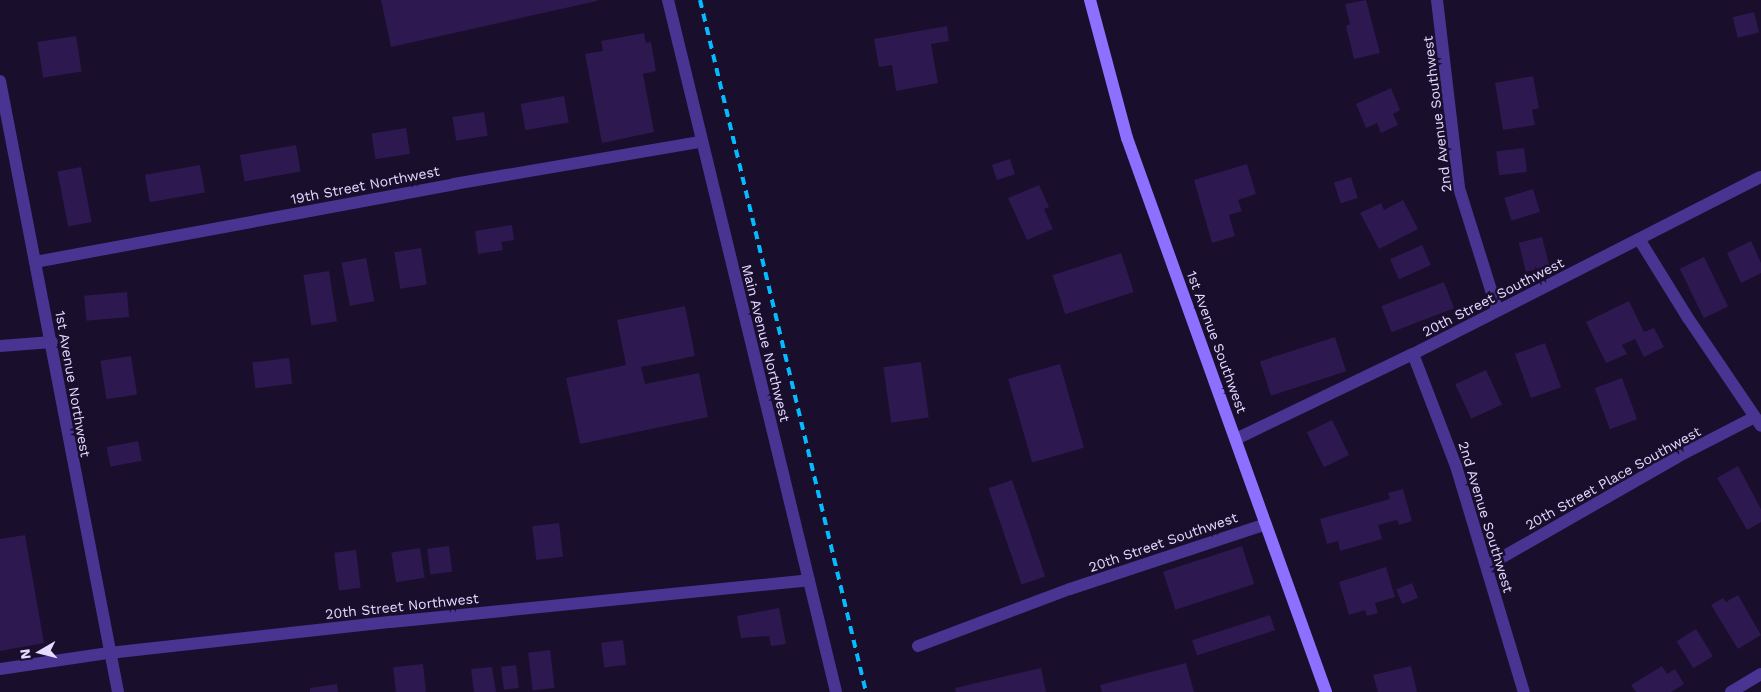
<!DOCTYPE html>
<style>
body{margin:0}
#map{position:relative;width:1761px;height:692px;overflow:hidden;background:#190e2c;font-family:"Work Sans",sans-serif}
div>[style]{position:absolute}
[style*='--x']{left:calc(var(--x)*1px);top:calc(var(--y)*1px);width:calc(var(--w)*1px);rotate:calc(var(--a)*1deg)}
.building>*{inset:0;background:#2d1850;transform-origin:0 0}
.minor>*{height:12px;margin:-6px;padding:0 6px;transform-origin:6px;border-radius:6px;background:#483491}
.secondary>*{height:12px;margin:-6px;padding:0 6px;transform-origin:6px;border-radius:6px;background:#8d70ff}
.rail>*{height:4px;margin-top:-2px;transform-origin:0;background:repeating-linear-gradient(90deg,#05bbff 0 8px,transparent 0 14px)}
span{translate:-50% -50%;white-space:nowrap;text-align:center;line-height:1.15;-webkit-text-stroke:5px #190e2c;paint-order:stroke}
.street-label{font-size:14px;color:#e4d9ff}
.north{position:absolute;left:15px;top:627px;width:50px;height:50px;-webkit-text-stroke:4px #190e2c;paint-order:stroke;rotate:262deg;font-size:14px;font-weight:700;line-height:20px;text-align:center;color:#e4d9ff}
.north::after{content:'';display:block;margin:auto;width:18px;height:22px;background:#e4d9ff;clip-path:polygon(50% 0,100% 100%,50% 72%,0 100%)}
</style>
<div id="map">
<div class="building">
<div style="clip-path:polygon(381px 0,597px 0,597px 1px,391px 47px)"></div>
<div style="clip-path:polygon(1366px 0,1380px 53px,1354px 59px,1346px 26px,1350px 24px,1345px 4px)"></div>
<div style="left:1754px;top:12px;width:21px;height:22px;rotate:76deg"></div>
<div style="clip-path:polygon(947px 26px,949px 41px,931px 44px,938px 83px,896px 91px,892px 65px,879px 67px,874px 39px)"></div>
<div style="clip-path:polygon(644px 33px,646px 43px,651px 42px,656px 71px,643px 74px,654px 132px,602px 143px,585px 54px,603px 51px,601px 41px)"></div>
<div style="left:76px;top:36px;width:36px;height:39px;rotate:81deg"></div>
<div style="clip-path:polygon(1533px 76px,1539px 108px,1532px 110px,1535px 125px,1503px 130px,1495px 83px)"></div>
<div style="clip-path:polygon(1391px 88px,1400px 110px,1393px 114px,1398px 125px,1381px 133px,1377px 123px,1366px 128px,1356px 104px)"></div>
<div style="left:564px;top:96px;width:27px;height:44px;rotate:80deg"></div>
<div style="left:484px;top:112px;width:24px;height:32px;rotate:81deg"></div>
<div style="left:406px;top:128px;width:26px;height:35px;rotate:81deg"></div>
<div style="left:296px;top:145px;width:27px;height:57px;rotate:80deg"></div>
<div style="left:1524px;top:148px;width:24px;height:28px;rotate:83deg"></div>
<div style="left:1010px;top:159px;width:16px;height:19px;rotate:72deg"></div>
<div style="clip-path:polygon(1247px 164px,1256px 194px,1238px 200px,1242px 211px,1229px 215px,1235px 236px,1212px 243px,1194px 180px)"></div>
<div style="left:200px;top:165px;width:28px;height:56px;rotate:80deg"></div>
<div style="left:81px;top:167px;width:56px;height:24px;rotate:79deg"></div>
<div style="left:1351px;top:177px;width:22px;height:18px;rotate:72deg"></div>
<div style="clip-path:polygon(1039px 185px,1049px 207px,1044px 209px,1053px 229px,1027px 240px,1008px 198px)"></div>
<div style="left:1533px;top:189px;width:24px;height:30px;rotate:73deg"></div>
<div style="clip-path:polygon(1403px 200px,1418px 229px,1379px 249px,1360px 213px,1381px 203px,1384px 210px)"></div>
<div style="clip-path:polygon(512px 225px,514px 240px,501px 242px,503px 250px,478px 254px,475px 231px)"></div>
<div style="left:1542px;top:237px;width:30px;height:24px;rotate:76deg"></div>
<div style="clip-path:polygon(1751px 241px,1761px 263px,1761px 273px,1741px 283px,1727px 253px)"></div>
<div style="left:1422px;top:245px;width:22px;height:35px;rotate:66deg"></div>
<div style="left:421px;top:248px;width:37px;height:27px;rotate:81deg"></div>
<div style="left:1121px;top:253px;width:41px;height:72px;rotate:72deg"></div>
<div style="left:1704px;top:257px;width:55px;height:27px;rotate:64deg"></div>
<div style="left:366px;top:258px;width:44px;height:25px;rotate:79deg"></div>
<div style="left:329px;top:271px;width:51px;height:26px;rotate:81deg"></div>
<div style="left:1444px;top:282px;width:28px;height:67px;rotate:69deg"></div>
<div style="left:127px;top:292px;width:25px;height:43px;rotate:85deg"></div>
<div style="clip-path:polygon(1629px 301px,1644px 332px,1654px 328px,1664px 347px,1644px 357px,1635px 339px,1622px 345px,1627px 354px,1606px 363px,1586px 322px)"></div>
<div style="clip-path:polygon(685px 306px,695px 356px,641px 367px,645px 384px,699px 373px,708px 417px,580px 444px,566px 378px,626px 365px,617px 320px)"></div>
<div style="left:1335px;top:337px;width:36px;height:79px;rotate:72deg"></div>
<div style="left:1545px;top:343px;width:47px;height:32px;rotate:70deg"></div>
<div style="left:131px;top:356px;width:39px;height:31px;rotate:81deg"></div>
<div style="left:289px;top:358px;width:26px;height:37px;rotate:83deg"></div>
<div style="left:921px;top:362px;width:56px;height:38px;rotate:82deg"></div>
<div style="left:1060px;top:364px;width:87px;height:54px;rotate:74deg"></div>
<div style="left:1486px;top:370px;width:38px;height:34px;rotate:65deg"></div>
<div style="left:1622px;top:378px;width:44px;height:29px;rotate:70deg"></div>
<div style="left:1332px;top:420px;width:39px;height:28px;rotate:64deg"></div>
<div style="left:138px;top:441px;width:20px;height:32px;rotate:79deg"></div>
<div style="clip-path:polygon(1738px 466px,1761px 509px,1761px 522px,1747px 530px,1717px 478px)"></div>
<div style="left:1012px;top:480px;width:102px;height:25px;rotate:71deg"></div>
<div style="clip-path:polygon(1403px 489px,1412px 521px,1399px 525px,1397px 520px,1378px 525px,1382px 539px,1340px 551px,1338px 541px,1327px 544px,1320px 519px,1390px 499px,1388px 493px)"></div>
<div style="left:559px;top:523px;width:34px;height:27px;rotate:83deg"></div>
<div style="clip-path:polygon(25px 535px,44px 643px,0 651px,0 539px)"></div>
<div style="left:449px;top:546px;width:26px;height:22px;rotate:83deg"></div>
<div style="left:1242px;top:546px;width:40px;height:83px;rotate:72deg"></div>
<div style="left:420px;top:548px;width:30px;height:29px;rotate:81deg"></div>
<div style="left:356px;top:550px;width:38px;height:22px;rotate:83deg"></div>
<div style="clip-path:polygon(1386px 567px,1395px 597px,1375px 603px,1378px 613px,1367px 616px,1365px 610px,1349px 615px,1339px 582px)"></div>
<div style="left:1412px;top:583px;width:16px;height:17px;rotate:68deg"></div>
<div style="clip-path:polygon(1738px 595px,1761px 635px,1738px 649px,1711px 605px,1723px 598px,1726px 602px)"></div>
<div style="clip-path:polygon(779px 608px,786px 644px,771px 646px,769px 636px,741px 638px,737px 616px)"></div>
<div style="left:1270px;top:615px;width:16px;height:82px;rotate:72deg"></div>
<div style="left:1696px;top:629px;width:32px;height:23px;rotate:58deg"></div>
<div style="left:623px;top:640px;width:25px;height:22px;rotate:83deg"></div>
<div style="left:550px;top:650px;width:38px;height:22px;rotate:83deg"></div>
<div style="clip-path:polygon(1186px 663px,1194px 692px,1102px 692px,1100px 685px)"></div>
<div style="left:423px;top:664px;width:28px;height:30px;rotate:84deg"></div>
<div style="left:516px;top:665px;width:23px;height:15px;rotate:83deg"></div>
<div style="clip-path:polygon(1411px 666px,1417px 692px,1378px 692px,1373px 675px)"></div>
<div style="clip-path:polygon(1662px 666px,1667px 674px,1675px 669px,1684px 684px,1671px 692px,1636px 692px,1631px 685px)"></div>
<div style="clip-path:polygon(492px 667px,496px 692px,474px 692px,471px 669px)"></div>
<div style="clip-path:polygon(1041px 668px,1046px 692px,956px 692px,955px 688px)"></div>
<div style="clip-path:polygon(337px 684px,338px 692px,310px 692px,310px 688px)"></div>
</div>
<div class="minor">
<div style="--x:668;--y:0;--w:712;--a:76.35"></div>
<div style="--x:1437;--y:0;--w:189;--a:83.3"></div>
<div style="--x:1459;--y:188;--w:127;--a:72.6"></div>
<div style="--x:0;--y:81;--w:622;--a:79.07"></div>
<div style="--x:1639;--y:239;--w:93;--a:58.2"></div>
<div style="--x:1688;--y:318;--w:130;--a:55.9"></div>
<div style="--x:35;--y:262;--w:426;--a:-10.5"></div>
<div style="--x:454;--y:184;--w:251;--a:-9.7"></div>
<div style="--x:0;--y:346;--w:52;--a:-4.4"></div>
<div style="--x:1413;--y:354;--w:120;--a:69"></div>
<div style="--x:1456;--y:466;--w:236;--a:73.3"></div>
<div style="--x:1236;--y:439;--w:196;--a:-25.7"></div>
<div style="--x:1413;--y:354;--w:390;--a:-27"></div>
<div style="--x:1487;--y:566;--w:221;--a:-29.8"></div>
<div style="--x:1679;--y:456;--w:85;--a:-27.2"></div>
<div style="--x:918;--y:646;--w:162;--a:-20.6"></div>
<div style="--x:1070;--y:589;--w:206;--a:-18.3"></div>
<div style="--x:0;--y:669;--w:110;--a:-8.4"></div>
<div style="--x:109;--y:653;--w:284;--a:-6.3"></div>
<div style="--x:391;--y:622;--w:420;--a:-5.7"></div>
<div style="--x:1731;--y:692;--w:35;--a:-31"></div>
</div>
<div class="secondary">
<div style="--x:1090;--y:0;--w:143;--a:75"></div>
<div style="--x:1127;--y:138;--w:589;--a:70.24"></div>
</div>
<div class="rail">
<div style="--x:700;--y:0;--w:712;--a:76.51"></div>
</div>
<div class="street-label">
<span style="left:1437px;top:114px;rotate:-97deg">2nd Avenue Southwest</span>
<span style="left:365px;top:185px;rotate:-11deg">19th Street Northwest</span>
<span style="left:1493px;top:297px;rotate:-27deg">20th Street Southwest</span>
<span style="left:1217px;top:342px;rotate:70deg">1st Avenue Southwest</span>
<span style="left:766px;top:343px;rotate:76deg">Main Avenue Northwest</span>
<span style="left:73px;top:384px;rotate:80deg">1st Avenue Northwest</span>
<span style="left:1613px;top:478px;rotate:-29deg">20th Street Place Southwest</span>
<span style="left:1486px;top:517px;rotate:73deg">2nd Avenue Southwest</span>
<span style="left:1163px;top:542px;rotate:-19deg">20th Street Southwest</span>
<span style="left:402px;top:606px;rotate:-6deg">20th Street Northwest</span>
</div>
<div class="north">N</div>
</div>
